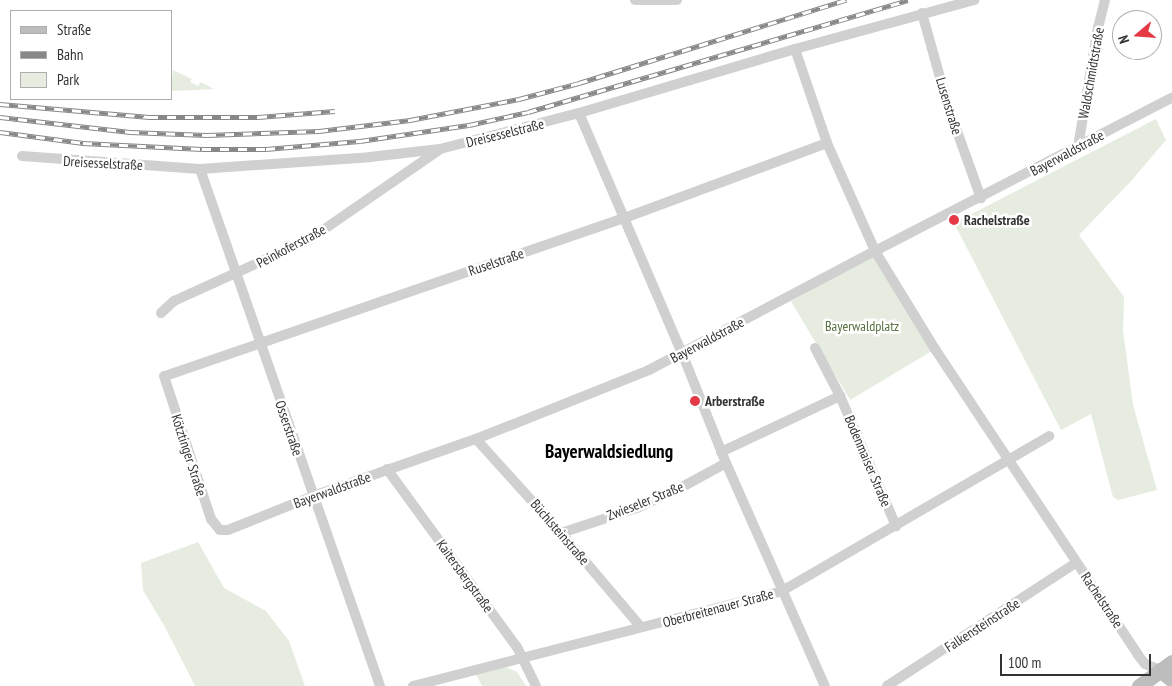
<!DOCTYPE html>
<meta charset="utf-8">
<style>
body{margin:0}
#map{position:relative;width:1172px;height:686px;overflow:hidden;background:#fff;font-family:"PT Sans Narrow",sans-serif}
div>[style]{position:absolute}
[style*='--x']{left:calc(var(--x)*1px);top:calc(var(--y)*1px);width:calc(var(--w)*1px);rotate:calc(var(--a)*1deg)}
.green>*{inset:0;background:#e6ecdf;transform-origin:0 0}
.street>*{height:10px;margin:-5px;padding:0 5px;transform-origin:5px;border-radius:5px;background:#d0d0d0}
.secondary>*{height:15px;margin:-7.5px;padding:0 7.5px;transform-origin:7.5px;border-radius:7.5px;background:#bdbdbd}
.rail>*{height:5px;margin-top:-2.5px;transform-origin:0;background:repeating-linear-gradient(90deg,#fff 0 9px,#888 0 18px);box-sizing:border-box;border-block:1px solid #888}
.dots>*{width:14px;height:14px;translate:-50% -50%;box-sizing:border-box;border:2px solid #fff;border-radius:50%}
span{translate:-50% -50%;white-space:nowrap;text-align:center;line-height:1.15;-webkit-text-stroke:5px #fff;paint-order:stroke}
.street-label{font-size:14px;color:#333}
.poi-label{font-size:14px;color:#333;font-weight:700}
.left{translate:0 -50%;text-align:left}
.park-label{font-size:14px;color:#56703f}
.district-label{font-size:19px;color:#000;font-weight:700}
.legend{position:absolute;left:10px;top:10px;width:162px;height:90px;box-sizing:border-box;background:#fff;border:1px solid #adadad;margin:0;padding:6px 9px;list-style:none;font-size:15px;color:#333}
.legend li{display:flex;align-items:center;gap:10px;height:25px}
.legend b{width:25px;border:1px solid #adadad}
.north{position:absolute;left:1112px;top:10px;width:50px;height:50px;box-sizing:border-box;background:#fff;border:1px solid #adadad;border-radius:50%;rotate:252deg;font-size:14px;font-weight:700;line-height:20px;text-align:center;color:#333}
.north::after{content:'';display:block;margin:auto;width:18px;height:22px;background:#e63946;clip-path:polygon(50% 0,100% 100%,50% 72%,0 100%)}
.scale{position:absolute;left:1000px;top:654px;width:151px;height:22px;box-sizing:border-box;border:2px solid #333;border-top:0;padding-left:6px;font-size:15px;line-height:18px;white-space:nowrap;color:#333;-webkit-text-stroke:4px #fff;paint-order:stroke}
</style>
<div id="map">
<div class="green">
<div style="clip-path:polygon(173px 70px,192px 79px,190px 82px,198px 86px,201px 82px,214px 89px,174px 91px,171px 89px)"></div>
<div style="clip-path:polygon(1156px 119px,1166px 140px,1132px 180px,1079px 235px,1124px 297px,1123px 330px,1133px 405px,1157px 490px,1118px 500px,1113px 497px,1091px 414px,1061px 430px,954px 223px)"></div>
<div style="left:875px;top:251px;width:115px;height:98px;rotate:59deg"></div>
<div style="clip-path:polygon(198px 542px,224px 588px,266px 611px,289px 641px,305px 686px,195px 686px,165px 627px,143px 590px,141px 563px)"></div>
<div style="clip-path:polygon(506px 667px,517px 672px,526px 686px,482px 686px,476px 674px)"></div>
</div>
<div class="street">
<div style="--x:635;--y:0;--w:42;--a:0"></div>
<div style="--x:922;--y:13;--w:97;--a:74.4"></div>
<div style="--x:948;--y:106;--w:98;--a:70.3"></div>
<div style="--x:795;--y:49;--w:99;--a:71.2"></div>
<div style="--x:827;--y:143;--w:118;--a:66"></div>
<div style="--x:875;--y:251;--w:115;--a:58.5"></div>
<div style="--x:935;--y:349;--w:367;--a:56.4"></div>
<div style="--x:1138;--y:655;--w:11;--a:52"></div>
<div style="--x:1145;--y:664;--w:16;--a:22"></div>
<div style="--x:579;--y:113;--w:261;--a:66.8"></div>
<div style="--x:682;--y:353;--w:118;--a:68.2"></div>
<div style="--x:726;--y:463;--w:244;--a:66.1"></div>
<div style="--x:827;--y:143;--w:216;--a:159.7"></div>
<div style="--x:624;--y:218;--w:486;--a:161"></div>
<div style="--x:164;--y:376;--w:151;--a:71.8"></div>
<div style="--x:211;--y:519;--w:14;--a:51"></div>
<div style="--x:220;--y:530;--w:8;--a:0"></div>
<div style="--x:228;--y:530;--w:92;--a:-21.8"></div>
<div style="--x:313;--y:496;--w:173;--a:-19.3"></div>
<div style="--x:476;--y:439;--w:186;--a:-21.7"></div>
<div style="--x:649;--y:370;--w:255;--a:-27.8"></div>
<div style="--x:875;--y:251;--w:334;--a:-27.3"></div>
<div style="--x:1078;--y:147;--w:121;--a:-80.5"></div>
<div style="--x:1098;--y:28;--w:29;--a:-76"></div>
<div style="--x:22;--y:156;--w:178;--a:4.2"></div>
<div style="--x:200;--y:169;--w:170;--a:-4"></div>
<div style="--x:370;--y:157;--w:70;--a:-6.5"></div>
<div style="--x:440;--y:149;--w:144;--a:-14.5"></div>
<div style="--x:579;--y:113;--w:225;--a:-16.5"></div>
<div style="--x:795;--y:49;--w:186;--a:-15.3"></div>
<div style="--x:200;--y:169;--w:547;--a:70.8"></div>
<div style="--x:161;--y:313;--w:18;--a:-43"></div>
<div style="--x:174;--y:301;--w:149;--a:-24.5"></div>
<div style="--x:310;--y:239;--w:157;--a:-34.6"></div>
<div style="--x:815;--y:348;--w:54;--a:62.5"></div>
<div style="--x:840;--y:396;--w:142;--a:66.7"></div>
<div style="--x:476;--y:439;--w:127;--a:47.9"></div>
<div style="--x:561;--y:533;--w:123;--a:49.6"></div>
<div style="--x:721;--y:452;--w:132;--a:-25.2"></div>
<div style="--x:387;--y:469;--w:220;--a:53.9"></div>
<div style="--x:517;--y:647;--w:43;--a:64"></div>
<div style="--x:561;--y:533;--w:80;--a:-18.2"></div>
<div style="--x:637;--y:508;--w:50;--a:-25"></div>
<div style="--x:682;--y:487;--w:50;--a:-28.6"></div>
<div style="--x:413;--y:686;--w:381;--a:-14.4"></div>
<div style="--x:782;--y:591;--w:309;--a:-30.1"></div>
<div style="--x:887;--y:686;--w:225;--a:-33.1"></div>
</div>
<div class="secondary">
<div style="--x:1160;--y:670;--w:16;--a:40"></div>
<div style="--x:1139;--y:686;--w:41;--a:-36"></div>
</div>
<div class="rail">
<div style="--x:0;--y:104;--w:150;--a:5"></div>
<div style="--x:149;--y:117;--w:109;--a:0"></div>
<div style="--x:258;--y:117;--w:77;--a:-4.5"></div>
<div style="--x:0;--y:117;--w:131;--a:6.6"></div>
<div style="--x:130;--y:132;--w:77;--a:2.2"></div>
<div style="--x:207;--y:135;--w:112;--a:-2"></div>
<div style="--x:319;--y:131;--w:92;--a:-6.9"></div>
<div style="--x:410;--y:120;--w:111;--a:-10.9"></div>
<div style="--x:519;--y:99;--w:62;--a:-14.9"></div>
<div style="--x:579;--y:83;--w:280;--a:-17.3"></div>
<div style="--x:0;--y:132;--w:84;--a:7.5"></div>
<div style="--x:83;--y:143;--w:119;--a:2.9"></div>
<div style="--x:202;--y:149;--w:64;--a:0"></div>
<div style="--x:266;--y:149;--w:94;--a:-4.9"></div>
<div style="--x:360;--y:141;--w:110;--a:-8.4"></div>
<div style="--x:469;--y:125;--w:60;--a:-12.4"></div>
<div style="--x:528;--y:112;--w:396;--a:-16.4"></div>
</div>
<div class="dots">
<div style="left:954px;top:220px;background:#e63946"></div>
<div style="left:695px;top:401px;background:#e63946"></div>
</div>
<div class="street-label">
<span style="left:1091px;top:73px;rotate:-80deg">Waldschmidtstraße</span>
<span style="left:949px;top:106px;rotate:73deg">Lusenstraße</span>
<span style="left:505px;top:133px;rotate:-14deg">Dreisesselstraße</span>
<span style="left:1067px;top:153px;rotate:-28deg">Bayerwaldstraße</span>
<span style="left:103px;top:163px;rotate:3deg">Dreisesselstraße</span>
<span style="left:291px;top:246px;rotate:-28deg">Peinkoferstraße</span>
<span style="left:496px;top:262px;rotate:-19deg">Ruselstraße</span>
<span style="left:707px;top:340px;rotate:-28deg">Bayerwaldstraße</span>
<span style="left:289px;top:428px;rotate:71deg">Osserstraße</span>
<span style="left:189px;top:455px;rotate:72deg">Kötztinger Straße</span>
<span style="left:868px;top:461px;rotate:67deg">Bodenmaiser Straße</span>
<span style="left:332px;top:490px;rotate:-20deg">Bayerwaldstraße</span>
<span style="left:645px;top:501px;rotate:-22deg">Zwieseler Straße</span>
<span style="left:560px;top:532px;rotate:49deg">Büchlsteinstraße</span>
<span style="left:465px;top:576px;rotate:54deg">Kaitersbergstraße</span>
<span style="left:1102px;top:600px;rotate:56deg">Rachelstraße</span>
<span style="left:718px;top:608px;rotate:-15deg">Oberbreitenauer Straße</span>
<span style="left:982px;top:625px;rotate:-33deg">Falkensteinstraße</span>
</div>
<div class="poi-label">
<span class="left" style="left:964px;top:220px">Rachelstraße</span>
<span class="left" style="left:705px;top:401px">Arberstraße</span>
</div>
<div class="park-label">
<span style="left:862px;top:326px">Bayerwaldplatz</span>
</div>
<div class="district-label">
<span style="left:609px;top:452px">Bayerwaldsiedlung</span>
</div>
<ul class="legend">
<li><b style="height:6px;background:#bdbdbd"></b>Straße</li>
<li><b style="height:6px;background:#888"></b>Bahn</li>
<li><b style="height:14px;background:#e6ecdf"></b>Park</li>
</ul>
<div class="north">N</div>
<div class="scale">100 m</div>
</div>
